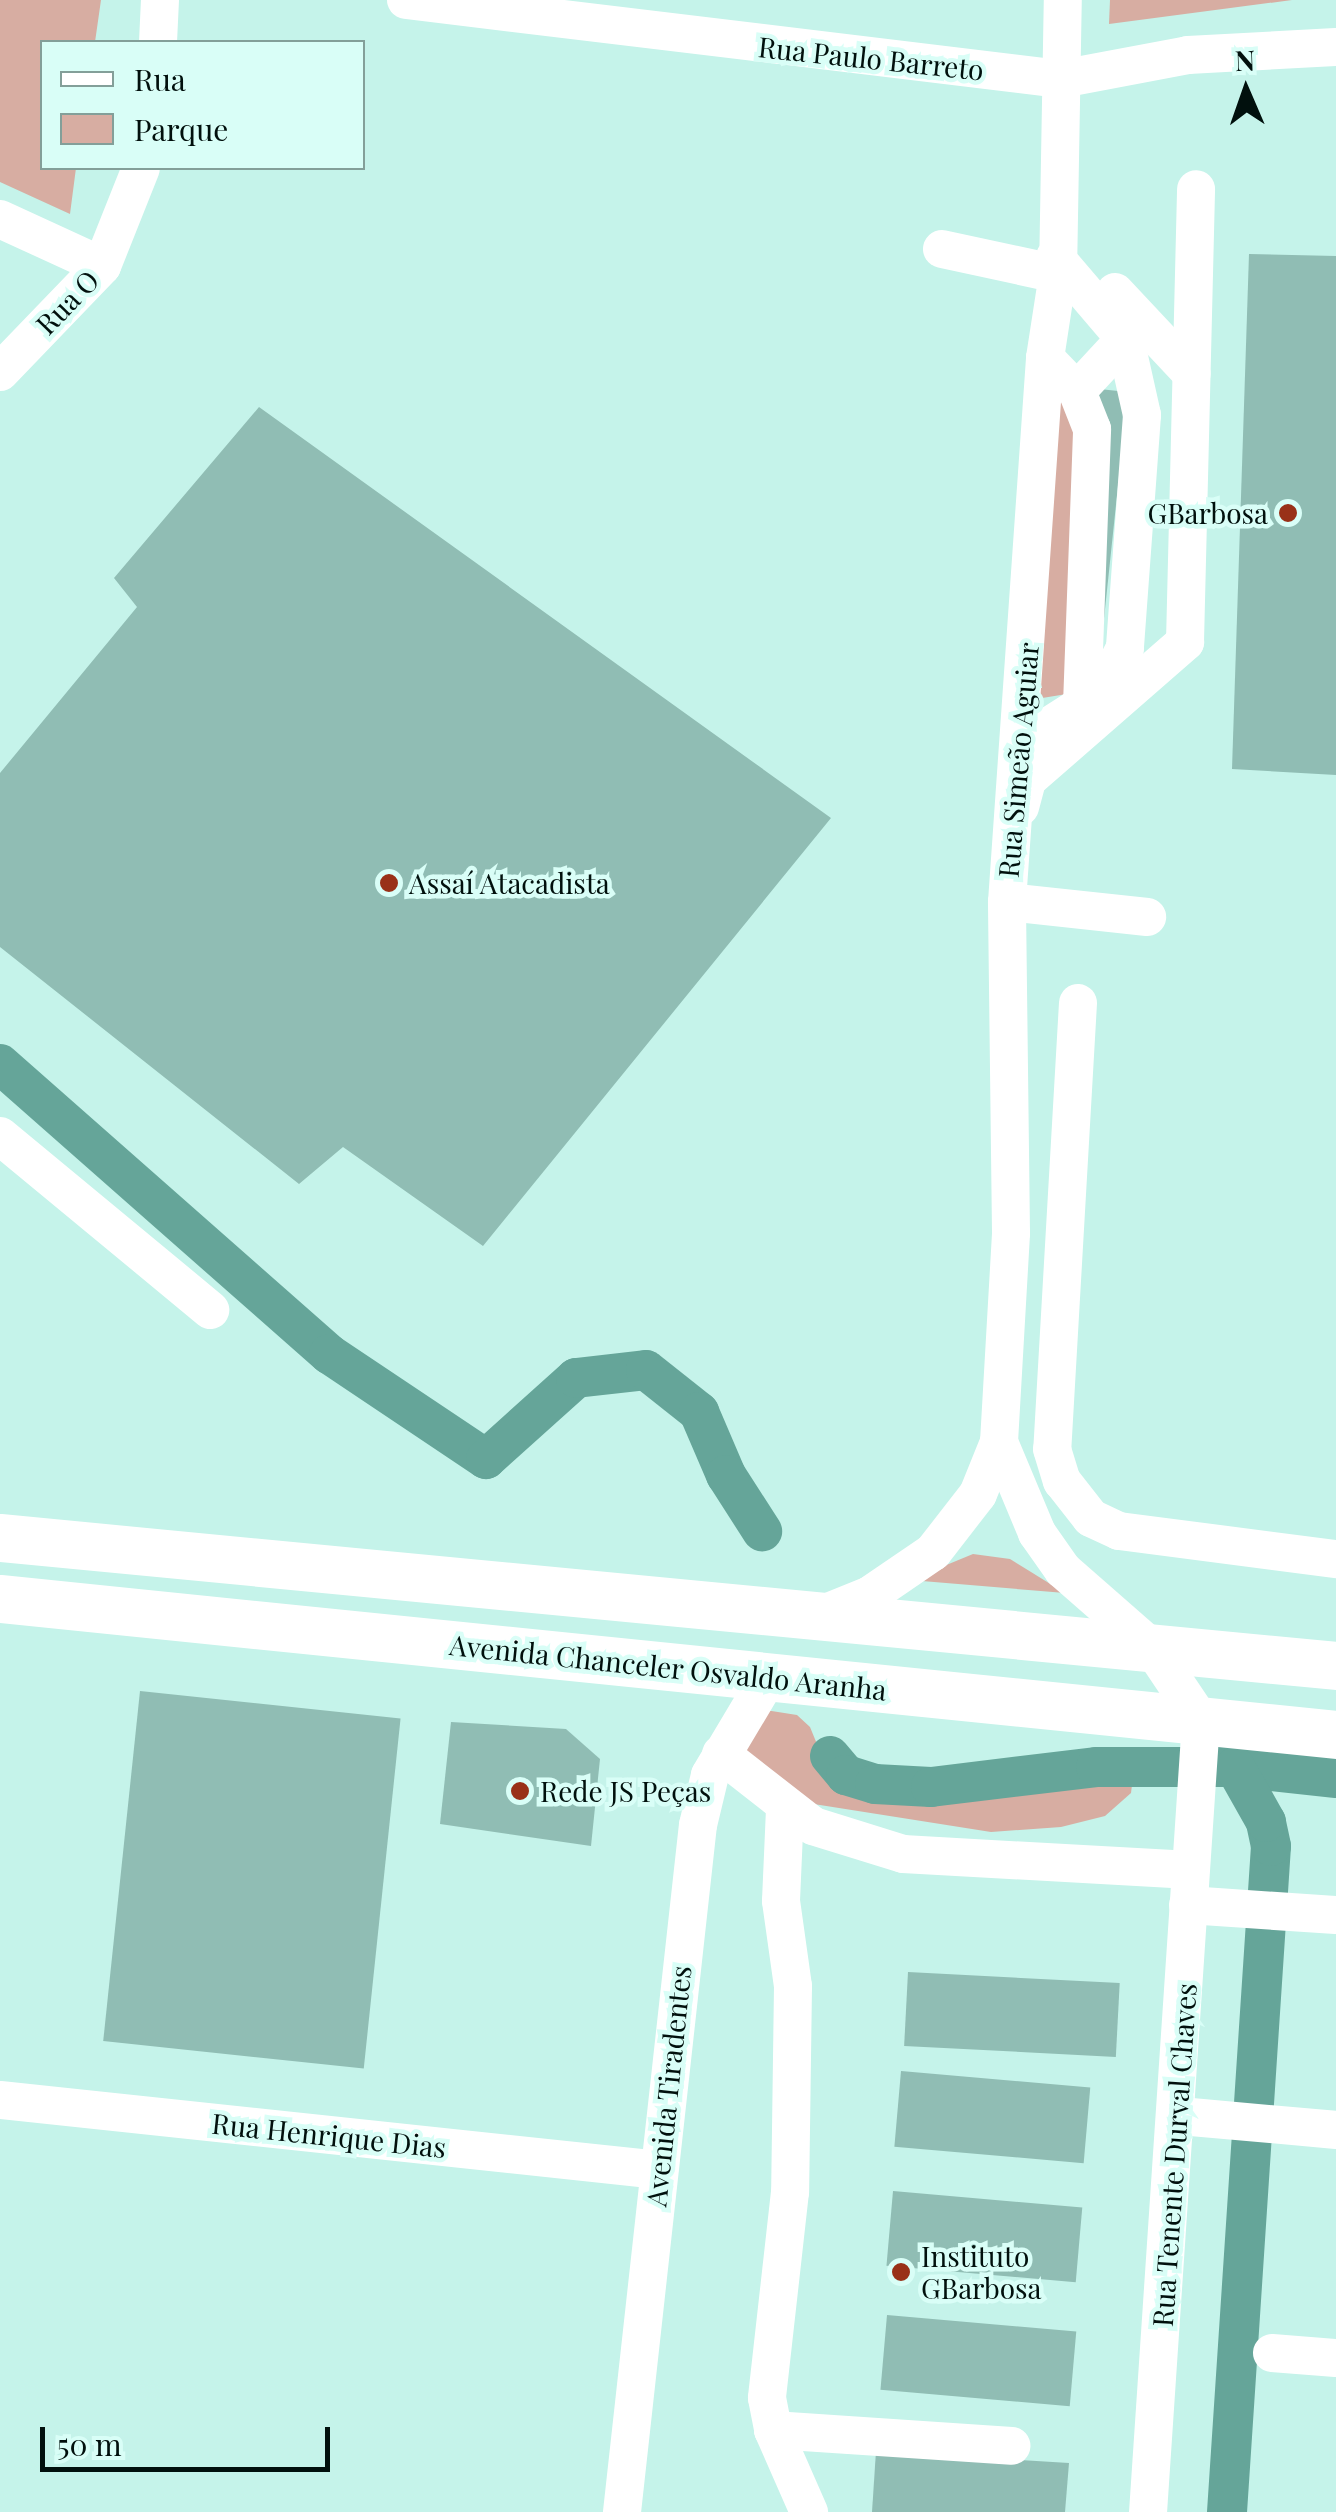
<!DOCTYPE html>
<meta charset="utf-8">
<style>
body{margin:0}
#map{position:relative;width:1336px;height:2512px;overflow:hidden;background:#c5f3ea;font-family:"Playfair Display",serif}
div>[style]{position:absolute}
[style*='--x']{left:calc(var(--x)*1px);top:calc(var(--y)*1px);width:calc(var(--w)*1px);rotate:calc(var(--a)*1deg)}
.green>*{inset:0;background:#d7ada2}
.canal>*{height:40px;margin:-20px;padding:0 20px;transform-origin:20px;border-radius:20px;background:#65a599}
.building>*{inset:0;background:#90bdb4;transform-origin:0 0}
.minor>*{height:38px;margin:-19px;padding:0 19px;transform-origin:19px;border-radius:19px;background:#fff}
.major>*{height:48px;margin:-24px;padding:0 24px;transform-origin:24px;border-radius:24px;background:#fff}
.dots>*{width:28px;height:28px;translate:-50% -50%;box-sizing:border-box;border:5px solid #d9fef7;border-radius:50%}
span{translate:-50% -50%;white-space:nowrap;text-align:center;line-height:1.15;-webkit-text-stroke:9px #d9fef7;paint-order:stroke}
.street-label{font-size:28px;color:#01100d}
.poi-label{font-size:28px;color:#01100d}
.right{translate:-100% -50%;text-align:right}
.left{translate:0 -50%;text-align:left}
.legend{position:absolute;left:40px;top:40px;width:325px;height:130px;box-sizing:border-box;background:#d9fef7;border:2px solid #839f99;margin:0;padding:12px 18px;list-style:none;font-size:30px;color:#01100d}
.legend li{display:flex;align-items:center;gap:20px;height:50px}
.legend b{width:50px;border:2px solid #839f99}
.north{position:absolute;left:1196px;top:40px;width:100px;height:100px;-webkit-text-stroke:8px #d9fef7;paint-order:stroke;rotate:358deg;font-size:28px;font-weight:700;line-height:40px;text-align:center;color:#01100d}
.north::after{content:'';display:block;margin:auto;width:35px;height:45px;background:#01100d;clip-path:polygon(50% 0,100% 100%,50% 72%,0 100%)}
.scale{position:absolute;left:40px;top:2427px;width:290px;height:45px;box-sizing:border-box;border:5px solid #01100d;border-top:0;padding-left:12px;font-size:30px;line-height:35px;white-space:nowrap;color:#01100d;-webkit-text-stroke:8px #d9fef7;paint-order:stroke}
</style>
<div id="map">
<div class="green">
<div style="clip-path:polygon(0 0,101px 0,95px 42px,42px 42px,42px 168px,76px 168px,70px 214px,0 182px)"></div>
<div style="clip-path:polygon(1110px 0,1292px 0,1109px 24px)"></div>
<div style="clip-path:polygon(1059px 390px,1082px 435px,1073px 693px,1036px 699px)"></div>
<div style="clip-path:polygon(973px 1554px,1010px 1559px,1065px 1593px,910px 1580px)"></div>
<div style="clip-path:polygon(758px 1709px,797px 1715px,810px 1727px,828px 1771px,859px 1797px,971px 1800px,1112px 1776px,1133px 1777px,1131px 1793px,1105px 1816px,1061px 1827px,991px 1832px,782px 1799px,747px 1782px,739px 1714px)"></div>
</div>
<div class="canal">
<div style="--x:0;--y:1064;--w:439;--a:41.4"></div>
<div style="--x:329;--y:1354;--w:189;--a:33.8"></div>
<div style="--x:486;--y:1459;--w:121;--a:-42"></div>
<div style="--x:576;--y:1378;--w:70;--a:-6.5"></div>
<div style="--x:646;--y:1370;--w:68;--a:38.4"></div>
<div style="--x:699;--y:1412;--w:69;--a:66.8"></div>
<div style="--x:726;--y:1475;--w:67;--a:57.3"></div>
<div style="--x:830;--y:1756;--w:25;--a:50"></div>
<div style="--x:846;--y:1775;--w:30;--a:17"></div>
<div style="--x:875;--y:1784;--w:56;--a:3.1"></div>
<div style="--x:931;--y:1787;--w:166;--a:-6.9"></div>
<div style="--x:1096;--y:1767;--w:139;--a:0"></div>
<div style="--x:1235;--y:1767;--w:102;--a:6.2"></div>
<div style="--x:1227;--y:2512;--w:667;--a:-86.22"></div>
<div style="--x:1271;--y:1846;--w:25;--a:-102"></div>
<div style="--x:1266;--y:1822;--w:63;--a:-119.4"></div>
</div>
<div class="building">
<div style="clip-path:polygon(1249px 254px,1336px 256px,1336px 775px,1232px 769px)"></div>
<div style="left:1099px;top:389px;width:29px;height:258px;rotate:6deg"></div>
<div style="clip-path:polygon(259px 407px,831px 818px,483px 1246px,343px 1147px,299px 1184px,0 947px,0 773px,137px 607px,114px 578px)"></div>
<div style="left:140px;top:1691px;width:262px;height:352px;rotate:6deg"></div>
<div style="clip-path:polygon(451px 1722px,566px 1729px,600px 1759px,591px 1846px,440px 1824px)"></div>
<div style="left:908px;top:1972px;width:212px;height:74px;rotate:3deg"></div>
<div style="left:901px;top:2071px;width:190px;height:76px;rotate:5deg"></div>
<div style="left:893px;top:2191px;width:190px;height:75px;rotate:5deg"></div>
<div style="left:887px;top:2315px;width:190px;height:75px;rotate:5deg"></div>
<div style="clip-path:polygon(876px 2451px,1069px 2463px,1065px 2512px,872px 2512px)"></div>
</div>
<div class="minor">
<div style="--x:406;--y:0;--w:660;--a:6.88"></div>
<div style="--x:1061;--y:79;--w:129;--a:-10.7"></div>
<div style="--x:1188;--y:55;--w:148;--a:-3.1"></div>
<div style="--x:158;--y:42;--w:42;--a:-87.3"></div>
<div style="--x:0;--y:219;--w:112;--a:24.7"></div>
<div style="--x:942;--y:249;--w:119;--a:12.2"></div>
<div style="--x:1055;--y:257;--w:108;--a:49.5"></div>
<div style="--x:1125;--y:339;--w:78;--a:77.4"></div>
<div style="--x:1142;--y:415;--w:234;--a:94.2"></div>
<div style="--x:1125;--y:648;--w:33;--a:117"></div>
<div style="--x:1110;--y:677;--w:40;--a:135"></div>
<div style="--x:1115;--y:292;--w:112;--a:46.8"></div>
<div style="--x:0;--y:372;--w:147;--a:-46.1"></div>
<div style="--x:102;--y:266;--w:105;--a:-68.3"></div>
<div style="--x:1077;--y:391;--w:71;--a:-47.3"></div>
<div style="--x:1019;--y:745;--w:75;--a:-32.4"></div>
<div style="--x:1082;--y:705;--w:276;--a:-87.9"></div>
<div style="--x:1092;--y:429;--w:41;--a:-111.5"></div>
<div style="--x:1077;--y:391;--w:46;--a:-134.1"></div>
<div style="--x:1020;--y:807;--w:28;--a:-75"></div>
<div style="--x:1027;--y:780;--w:210;--a:-41.1"></div>
<div style="--x:1185;--y:642;--w:453;--a:-88.6"></div>
<div style="--x:1007;--y:902;--w:141;--a:6.1"></div>
<div style="--x:1078;--y:1003;--w:447;--a:93.3"></div>
<div style="--x:1052;--y:1449;--w:34;--a:73"></div>
<div style="--x:1062;--y:1481;--w:47;--a:51.9"></div>
<div style="--x:1091;--y:1518;--w:31;--a:25"></div>
<div style="--x:1119;--y:1531;--w:219;--a:7.4"></div>
<div style="--x:0;--y:1136;--w:273;--a:39.6"></div>
<div style="--x:999;--y:1442;--w:99;--a:67.3"></div>
<div style="--x:1037;--y:1533;--w:45;--a:54.9"></div>
<div style="--x:1063;--y:1570;--w:118;--a:41.2"></div>
<div style="--x:1152;--y:1648;--w:88;--a:56.1"></div>
<div style="--x:1201;--y:1721;--w:793;--a:93.83"></div>
<div style="--x:818;--y:1616;--w:56;--a:-22"></div>
<div style="--x:870;--y:1595;--w:76;--a:-34.3"></div>
<div style="--x:933;--y:1552;--w:73;--a:-52.2"></div>
<div style="--x:978;--y:1494;--w:56;--a:-68"></div>
<div style="--x:999;--y:1442;--w:209;--a:-86.7"></div>
<div style="--x:1011;--y:1233;--w:331;--a:-90.7"></div>
<div style="--x:1007;--y:902;--w:545;--a:-86"></div>
<div style="--x:1045;--y:358;--w:85;--a:-81.2"></div>
<div style="--x:1058;--y:274;--w:274;--a:-89"></div>
<div style="--x:721;--y:1754;--w:117;--a:38"></div>
<div style="--x:813;--y:1826;--w:94;--a:17.3"></div>
<div style="--x:903;--y:1854;--w:288;--a:3.2"></div>
<div style="--x:785;--y:1809;--w:92;--a:92.5"></div>
<div style="--x:781;--y:1901;--w:86;--a:82"></div>
<div style="--x:793;--y:1986;--w:206;--a:90.8"></div>
<div style="--x:790;--y:2192;--w:207;--a:96.4"></div>
<div style="--x:767;--y:2398;--w:33;--a:79"></div>
<div style="--x:773;--y:2430;--w:239;--a:3.8"></div>
<div style="--x:1188;--y:1905;--w:148;--a:3.9"></div>
<div style="--x:0;--y:2100;--w:663;--a:6.06"></div>
<div style="--x:1180;--y:2116;--w:157;--a:5.1"></div>
<div style="--x:1272;--y:2353;--w:64;--a:4.5"></div>
<div style="--x:773;--y:2430;--w:90;--a:66.3"></div>
<div style="--x:622;--y:2512;--w:691;--a:-83.69"></div>
<div style="--x:698;--y:1825;--w:51;--a:-76.5"></div>
<div style="--x:710;--y:1775;--w:115;--a:-59.2"></div>
</div>
<div class="major">
<div style="--x:0;--y:1538;--w:1342;--a:5.47"></div>
<div style="--x:0;--y:1599;--w:1343;--a:5.81"></div>
</div>
<div class="dots">
<div style="left:1288px;top:513px;background:#993118"></div>
<div style="left:389px;top:883px;background:#993118"></div>
<div style="left:520px;top:1791px;background:#993118"></div>
<div style="left:901px;top:2272px;background:#993118"></div>
</div>
<div class="street-label">
<span style="left:871px;top:58px;rotate:6deg">Rua Paulo Barreto</span>
<span style="left:67px;top:302px;rotate:-46deg">Rua O</span>
<span style="left:1018px;top:760px;rotate:-85deg">Rua Simeão Aguiar</span>
<span style="left:668px;top:1667px;rotate:6deg">Avenida Chanceler Osvaldo Aranha</span>
<span style="left:668px;top:2086px;rotate:-84deg">Avenida Tiradentes</span>
<span style="left:329px;top:2135px;rotate:6deg">Rua Henrique Dias</span>
<span style="left:1174px;top:2155px;rotate:-86deg">Rua Tenente Durval Chaves</span>
</div>
<div class="poi-label">
<span class="right" style="left:1268px;top:513px">GBarbosa</span>
<span class="left" style="left:409px;top:883px">Assaí Atacadista</span>
<span class="left" style="left:540px;top:1791px">Rede JS Peças</span>
<span class="left" style="left:921px;top:2272px">Instituto<br>GBarbosa</span>
</div>
<ul class="legend">
<li><b style="height:12px;background:#fff"></b>Rua</li>
<li><b style="height:28px;background:#d7ada2"></b>Parque</li>
</ul>
<div class="north">N</div>
<div class="scale">50 m</div>
</div>
